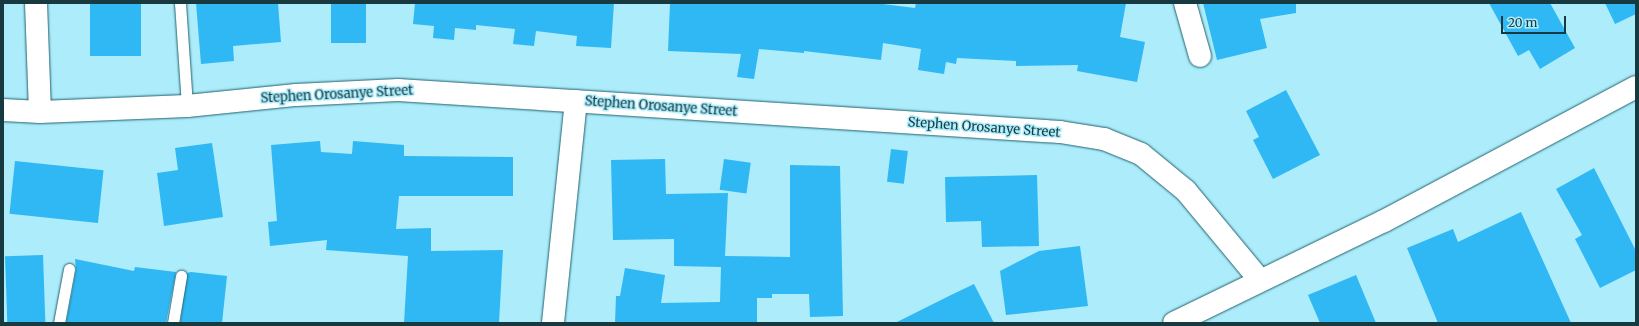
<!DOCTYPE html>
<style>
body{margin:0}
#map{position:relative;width:1639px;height:326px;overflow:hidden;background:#acecfb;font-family:Merriweather,serif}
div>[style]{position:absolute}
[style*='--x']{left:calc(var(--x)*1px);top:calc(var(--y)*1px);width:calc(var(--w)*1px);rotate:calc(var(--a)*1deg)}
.building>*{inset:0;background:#2fb8f3;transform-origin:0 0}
.roads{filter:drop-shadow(0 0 1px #21626f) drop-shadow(0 0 1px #21626f)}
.service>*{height:11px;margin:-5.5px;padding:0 5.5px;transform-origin:5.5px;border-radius:5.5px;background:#fff}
.minor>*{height:22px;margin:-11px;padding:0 11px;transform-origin:11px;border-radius:11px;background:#fff}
span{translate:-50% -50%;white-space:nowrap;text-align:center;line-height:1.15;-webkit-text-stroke:3px #acecfb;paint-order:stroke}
.street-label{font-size:13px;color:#173a41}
.frame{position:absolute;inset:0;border:4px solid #173a41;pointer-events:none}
.scale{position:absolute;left:1501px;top:16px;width:65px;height:18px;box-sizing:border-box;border:2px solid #173a41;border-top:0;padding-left:5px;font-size:12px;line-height:14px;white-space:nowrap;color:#173a41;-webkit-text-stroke:3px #acecfb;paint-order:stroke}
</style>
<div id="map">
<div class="building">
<div style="left:90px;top:3px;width:51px;height:53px"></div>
<div style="clip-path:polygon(196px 3px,278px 3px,281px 42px,233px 46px,234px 61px,201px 64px)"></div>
<div style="left:331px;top:3px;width:35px;height:40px"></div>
<div style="clip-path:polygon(415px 3px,614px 3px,611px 48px,576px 46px,577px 36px,536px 31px,534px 46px,513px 44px,515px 29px,476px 25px,476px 30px,455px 28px,454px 40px,433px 38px,434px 26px,413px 24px)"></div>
<div style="clip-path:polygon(670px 3px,875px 3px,915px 8px,916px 3px,1126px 3px,1120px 37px,1145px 42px,1137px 82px,1077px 71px,1078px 65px,1016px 66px,1016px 61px,957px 58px,956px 64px,946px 62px,944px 74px,918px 70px,921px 49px,883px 43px,881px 60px,804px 51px,804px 53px,759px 49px,754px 79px,737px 77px,741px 54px,668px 51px)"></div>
<div style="clip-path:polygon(1203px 3px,1296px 3px,1296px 13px,1260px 19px,1267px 48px,1217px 60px)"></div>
<div style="clip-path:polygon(1489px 3px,1550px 3px,1575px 48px,1540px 69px,1529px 50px,1518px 56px)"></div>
<div style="clip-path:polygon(1605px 3px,1636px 3px,1636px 14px,1615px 24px)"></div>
<div style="clip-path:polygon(1286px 90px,1320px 155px,1273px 179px,1253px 140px,1259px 137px,1246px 111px)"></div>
<div style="clip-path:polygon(320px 141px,321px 152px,352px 154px,353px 141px,404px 145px,404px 156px,513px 157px,513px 196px,399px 196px,396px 229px,431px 228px,431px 251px,503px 250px,499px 323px,404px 323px,408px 256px,326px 250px,327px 240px,270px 246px,268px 222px,277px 221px,271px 145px)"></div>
<div style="clip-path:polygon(212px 143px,223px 217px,164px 226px,157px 173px,178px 170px,175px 148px)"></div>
<div style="left:891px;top:149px;width:17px;height:33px;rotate:7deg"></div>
<div style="clip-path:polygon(665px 159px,666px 194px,728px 193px,725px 256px,790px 257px,790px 165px,840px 166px,843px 316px,810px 317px,809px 294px,772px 294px,772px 298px,757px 298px,757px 323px,615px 323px,616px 296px,620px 296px,625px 268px,665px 275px,661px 303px,720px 302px,721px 267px,674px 266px,674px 239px,613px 240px,611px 160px)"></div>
<div style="left:724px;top:159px;width:27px;height:31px;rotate:8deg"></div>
<div style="left:15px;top:161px;width:89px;height:53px;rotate:6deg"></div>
<div style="clip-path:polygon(1594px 168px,1636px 251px,1636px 270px,1600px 288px,1575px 239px,1582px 235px,1556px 189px)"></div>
<div style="clip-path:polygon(1037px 175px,1039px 246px,982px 247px,981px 221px,946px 222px,945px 177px)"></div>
<div style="clip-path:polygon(1521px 212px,1571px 323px,1438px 323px,1407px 248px,1453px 229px,1458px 242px)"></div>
<div style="clip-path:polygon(1080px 246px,1088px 306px,1006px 315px,1000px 271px,1039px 251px)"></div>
<div style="left:43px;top:255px;width:67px;height:38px;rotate:88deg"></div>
<div style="clip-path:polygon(75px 259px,134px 271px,135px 267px,176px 272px,166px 323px,66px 323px,76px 270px)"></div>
<div style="clip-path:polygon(191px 272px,227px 276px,222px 323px,180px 323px,187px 273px)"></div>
<div style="clip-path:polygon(1356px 275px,1376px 323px,1320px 323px,1308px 295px)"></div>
<div style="clip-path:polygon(974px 284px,994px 323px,895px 323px,951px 295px)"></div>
</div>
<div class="roads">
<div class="service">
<div style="--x:180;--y:3;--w:103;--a:86.1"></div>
<div style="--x:59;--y:323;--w:55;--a:-79.5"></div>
<div style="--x:173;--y:323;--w:48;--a:-80.3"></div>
</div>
<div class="minor">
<div style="--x:36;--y:3;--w:109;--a:87.9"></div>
<div style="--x:1185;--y:3;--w:55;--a:74.2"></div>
<div style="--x:3;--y:110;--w:37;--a:3"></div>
<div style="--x:40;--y:112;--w:147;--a:-2.3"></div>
<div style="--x:187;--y:106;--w:110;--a:-5.8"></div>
<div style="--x:296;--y:95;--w:102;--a:-2.8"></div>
<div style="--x:398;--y:90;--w:663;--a:3.63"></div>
<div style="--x:1060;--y:132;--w:45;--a:9"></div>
<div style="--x:1104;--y:139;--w:40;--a:22"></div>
<div style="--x:1141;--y:154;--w:58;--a:39.4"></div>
<div style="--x:1186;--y:191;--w:116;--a:50.3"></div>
<div style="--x:553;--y:323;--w:223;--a:-84.1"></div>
<div style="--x:1174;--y:323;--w:233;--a:-25.9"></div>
<div style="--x:1384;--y:221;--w:285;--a:-28"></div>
</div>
</div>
<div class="street-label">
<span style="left:337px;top:95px;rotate:-3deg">Stephen Orosanye Street</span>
<span style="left:661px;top:107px;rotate:4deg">Stephen Orosanye Street</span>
<span style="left:984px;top:128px;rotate:4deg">Stephen Orosanye Street</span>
</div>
<div class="frame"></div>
<div class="scale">20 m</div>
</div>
